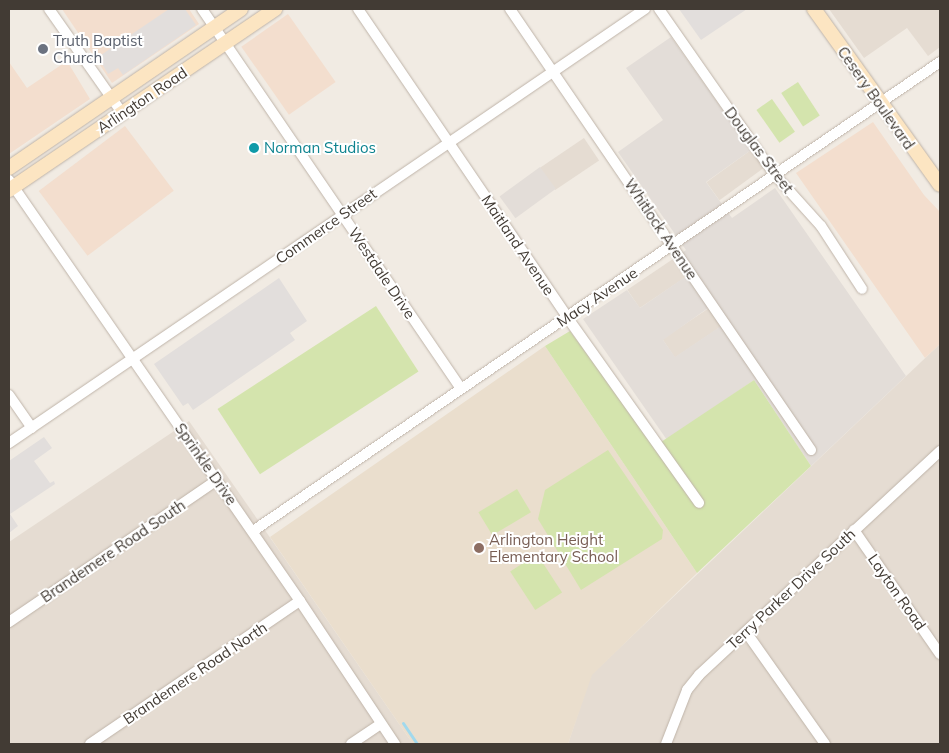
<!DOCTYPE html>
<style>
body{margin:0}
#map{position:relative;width:949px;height:753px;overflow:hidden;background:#f1ebe3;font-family:Mulish,sans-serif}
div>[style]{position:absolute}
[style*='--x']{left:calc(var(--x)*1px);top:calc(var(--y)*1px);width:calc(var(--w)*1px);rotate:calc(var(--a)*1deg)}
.residential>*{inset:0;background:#e5dcd2;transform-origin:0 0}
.commercial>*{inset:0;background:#f3dece;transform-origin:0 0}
.industrial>*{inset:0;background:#e3ddd8;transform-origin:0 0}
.education>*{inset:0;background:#eadecd}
.green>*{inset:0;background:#d4e4ad;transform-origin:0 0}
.parking>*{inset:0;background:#e2dedc}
.stream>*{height:3px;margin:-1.5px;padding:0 1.5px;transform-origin:1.5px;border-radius:1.5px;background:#a1d9ed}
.roads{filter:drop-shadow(0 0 1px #bfb4a9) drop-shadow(0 0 1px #bfb4a9)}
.minor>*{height:10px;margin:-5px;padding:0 5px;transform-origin:5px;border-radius:5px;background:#fff}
.secondary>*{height:14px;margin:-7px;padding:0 7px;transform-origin:7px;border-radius:7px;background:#fce5c2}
.dots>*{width:14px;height:14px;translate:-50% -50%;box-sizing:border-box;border:2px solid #fff;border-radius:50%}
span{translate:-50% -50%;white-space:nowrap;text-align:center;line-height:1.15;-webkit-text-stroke:4px #fff;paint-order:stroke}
.worship-label{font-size:15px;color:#5b616d}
.left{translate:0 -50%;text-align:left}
.street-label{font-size:15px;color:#423b34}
.culture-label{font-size:15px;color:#0d838f}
.education-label{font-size:15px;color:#785e54}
.frame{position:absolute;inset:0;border:10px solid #423b34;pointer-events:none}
</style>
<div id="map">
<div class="residential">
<div style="clip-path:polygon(829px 9px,940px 9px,940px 47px,928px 56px,907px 28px,864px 58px)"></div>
<div style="left:584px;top:138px;width:27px;height:53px;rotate:56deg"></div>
<div style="left:751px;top:150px;width:22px;height:55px;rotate:54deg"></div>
<div style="left:673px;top:259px;width:22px;height:55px;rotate:56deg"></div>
<div style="left:709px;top:308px;width:22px;height:56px;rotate:56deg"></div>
<div style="clip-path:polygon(940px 344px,940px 744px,568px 744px,591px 675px)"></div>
<div style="clip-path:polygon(189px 421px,285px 559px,413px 744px,9px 744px,9px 542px)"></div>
</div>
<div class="commercial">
<div style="clip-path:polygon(62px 9px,189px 9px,199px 24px,112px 83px)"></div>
<div style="left:288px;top:14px;width:83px;height:57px;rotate:55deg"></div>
<div style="clip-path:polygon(67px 61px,90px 99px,9px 154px,9px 62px,27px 88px)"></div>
<div style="clip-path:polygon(873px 122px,924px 195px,940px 212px,940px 344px,925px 358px,796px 173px)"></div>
<div style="left:125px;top:126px;width:81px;height:108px;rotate:53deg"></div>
</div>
<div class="industrial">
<div style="clip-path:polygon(evenodd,671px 37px,751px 150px,706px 182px,732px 218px,775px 188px,906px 376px,811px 466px,754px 380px,667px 440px,583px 319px,627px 290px,640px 308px,685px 277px,673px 259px,686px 250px,618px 152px,663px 120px,626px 68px,671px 37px,708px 308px,721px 326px,675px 357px,663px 340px,708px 308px)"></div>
<div style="left:540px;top:167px;width:27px;height:50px;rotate:54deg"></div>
</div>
<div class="education">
<div style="clip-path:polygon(545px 346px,697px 573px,592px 675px,568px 744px,413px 744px,270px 537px)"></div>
</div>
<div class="green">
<div style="left:798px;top:82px;width:40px;height:20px;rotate:57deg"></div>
<div style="left:772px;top:99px;width:40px;height:19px;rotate:55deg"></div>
<div style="left:376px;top:306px;width:78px;height:189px;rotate:57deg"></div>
<div style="clip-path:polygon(570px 331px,655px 446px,754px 380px,811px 466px,697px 573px,545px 346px)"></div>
<div style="clip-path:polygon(608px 450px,663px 530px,662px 539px,581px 590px,538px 519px,545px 490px)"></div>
<div style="left:517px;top:489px;width:27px;height:45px;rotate:59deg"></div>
<div style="left:537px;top:554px;width:46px;height:32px;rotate:57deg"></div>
</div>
<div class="parking">
<div style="clip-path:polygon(169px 9px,185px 9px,196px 25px,123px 75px,118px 68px,108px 74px,98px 57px)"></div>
<div style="clip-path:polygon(679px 9px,747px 9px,701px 40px)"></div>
<div style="clip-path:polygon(279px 278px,307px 321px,290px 333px,295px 340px,193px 410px,188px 403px,183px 406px,154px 364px)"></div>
<div style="clip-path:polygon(44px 437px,52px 448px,34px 461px,50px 483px,54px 481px,55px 484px,10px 514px,18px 526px,9px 533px,9px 461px)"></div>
</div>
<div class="stream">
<div style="--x:403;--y:723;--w:25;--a:56"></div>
</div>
<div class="roads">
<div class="minor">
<div style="--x:49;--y:9;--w:127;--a:54.9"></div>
<div style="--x:202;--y:9;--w:459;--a:55.7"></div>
<div style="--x:358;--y:9;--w:372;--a:55.8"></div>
<div style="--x:567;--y:317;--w:228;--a:54.6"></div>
<div style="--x:510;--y:9;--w:534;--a:55.68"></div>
<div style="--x:659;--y:9;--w:203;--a:55.1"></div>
<div style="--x:775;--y:175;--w:69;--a:48"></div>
<div style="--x:821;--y:226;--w:75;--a:56.9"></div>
<div style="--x:9;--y:180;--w:512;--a:55.35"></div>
<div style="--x:300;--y:601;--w:172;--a:56.4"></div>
<div style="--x:9;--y:395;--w:40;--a:55.1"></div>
<div style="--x:9;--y:443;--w:770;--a:-34.31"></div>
<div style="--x:854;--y:530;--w:151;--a:55.3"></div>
<div style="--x:253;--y:531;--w:832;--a:-34.32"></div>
<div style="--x:9;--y:622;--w:252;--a:-34.3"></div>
<div style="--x:746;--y:632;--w:137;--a:54.8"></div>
<div style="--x:90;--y:744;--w:254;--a:-34.3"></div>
<div style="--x:351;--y:744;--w:36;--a:-34"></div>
<div style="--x:666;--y:744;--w:58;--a:-68.7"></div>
<div style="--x:687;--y:690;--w:19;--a:-51"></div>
<div style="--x:699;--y:675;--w:329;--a:-42.9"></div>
</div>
<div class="secondary">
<div style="--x:814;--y:9;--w:216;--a:54.4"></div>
<div style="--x:9;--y:168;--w:281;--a:-34.4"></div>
<div style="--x:9;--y:190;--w:322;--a:-34.2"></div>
</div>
</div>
<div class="dots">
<div style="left:43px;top:49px;background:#6b7280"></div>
<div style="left:254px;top:148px;background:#0f9aa8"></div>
<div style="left:479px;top:548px;background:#8d6e63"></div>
</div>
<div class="worship-label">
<span class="left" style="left:53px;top:49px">Truth Baptist<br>Church</span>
</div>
<div class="street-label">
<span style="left:876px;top:98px;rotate:55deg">Cesery Boulevard</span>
<span style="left:142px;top:100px;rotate:-34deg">Arlington Road</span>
<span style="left:759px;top:150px;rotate:53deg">Douglas Street</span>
<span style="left:326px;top:226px;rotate:-35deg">Commerce Street</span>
<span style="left:661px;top:229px;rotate:56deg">Whitlock Avenue</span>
<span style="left:518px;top:245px;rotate:56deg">Maitland Avenue</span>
<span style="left:382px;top:273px;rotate:56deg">Westdale Drive</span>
<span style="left:597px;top:297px;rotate:-34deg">Macy Avenue</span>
<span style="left:206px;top:464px;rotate:55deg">Sprinkle Drive</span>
<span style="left:113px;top:551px;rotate:-34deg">Brandemere Road South</span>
<span style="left:791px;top:589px;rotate:-43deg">Terry Parker Drive South</span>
<span style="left:897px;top:592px;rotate:55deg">Layton Road</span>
<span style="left:195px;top:673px;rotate:-34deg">Brandemere Road North</span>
</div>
<div class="culture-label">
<span class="left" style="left:264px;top:148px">Norman Studios</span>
</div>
<div class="education-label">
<span class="left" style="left:489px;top:548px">Arlington Height<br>Elementary School</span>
</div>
<div class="frame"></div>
</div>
